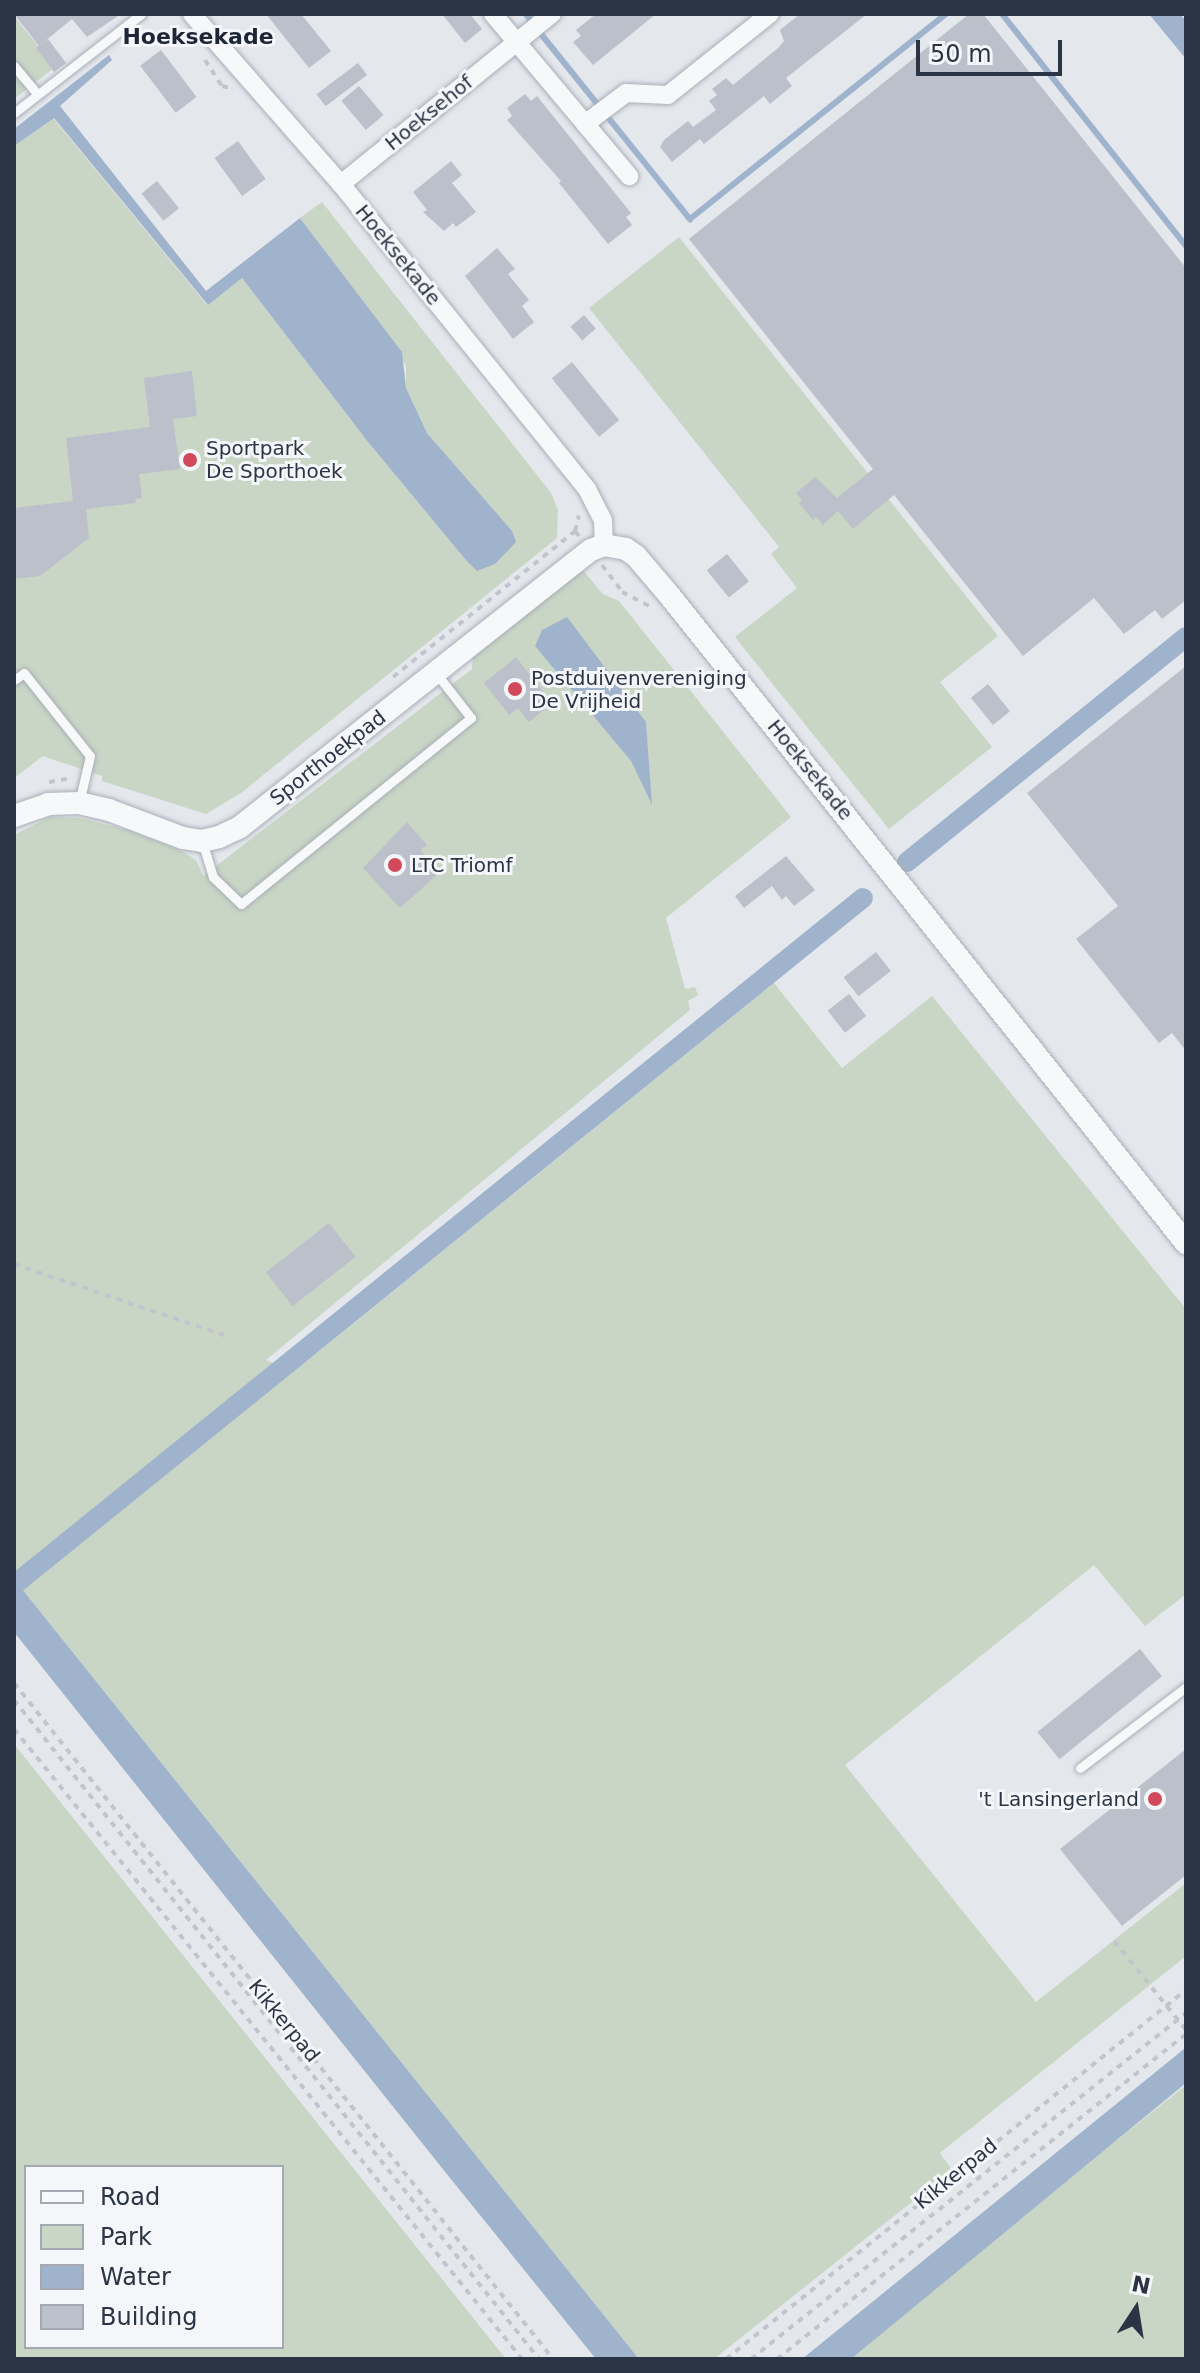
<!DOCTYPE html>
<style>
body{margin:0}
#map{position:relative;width:1200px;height:2373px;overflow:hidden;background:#e4e7ec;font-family:"DejaVu Sans",sans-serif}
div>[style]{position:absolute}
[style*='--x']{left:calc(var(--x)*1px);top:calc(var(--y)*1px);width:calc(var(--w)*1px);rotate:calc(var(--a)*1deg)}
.green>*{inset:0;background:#c9d6c5}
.water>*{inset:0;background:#9fb4cc}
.stream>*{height:6px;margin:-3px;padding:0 3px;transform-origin:3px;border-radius:3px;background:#9fb4cc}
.canal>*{height:20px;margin:-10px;padding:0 10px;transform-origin:10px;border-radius:10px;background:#9fb4cc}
.building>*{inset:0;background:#bbc0ca;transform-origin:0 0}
.path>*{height:4px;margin-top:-2px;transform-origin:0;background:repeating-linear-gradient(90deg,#c2c5cb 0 6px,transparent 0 12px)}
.roads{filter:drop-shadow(0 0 2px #a9aeb7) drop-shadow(0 0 2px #a9aeb7)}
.service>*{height:9px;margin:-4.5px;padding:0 4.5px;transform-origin:4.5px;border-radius:4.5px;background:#f7f8fa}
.minor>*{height:18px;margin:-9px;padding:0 9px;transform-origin:9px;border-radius:9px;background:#f7f8fa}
.tertiary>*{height:22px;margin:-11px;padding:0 11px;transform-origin:11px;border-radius:11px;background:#f7f8fa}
.dots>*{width:22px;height:22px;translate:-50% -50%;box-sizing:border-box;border:4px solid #f4f6f9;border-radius:50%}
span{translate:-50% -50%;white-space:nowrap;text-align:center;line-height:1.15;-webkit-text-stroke:6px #f4f6f9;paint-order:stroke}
.street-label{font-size:20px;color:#2b3445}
.poi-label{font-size:20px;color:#2b3445}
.left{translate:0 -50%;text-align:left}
.right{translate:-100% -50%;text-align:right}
.neighbourhood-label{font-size:22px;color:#1d2536;font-weight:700}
.frame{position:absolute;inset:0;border:16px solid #2b3445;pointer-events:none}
.legend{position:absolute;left:24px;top:2165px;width:260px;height:184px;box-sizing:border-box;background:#f4f6f9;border:2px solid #a4a8b1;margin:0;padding:10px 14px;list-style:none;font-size:24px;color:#2b3445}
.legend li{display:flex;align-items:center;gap:16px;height:40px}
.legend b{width:40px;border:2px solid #a4a8b1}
.north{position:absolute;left:1096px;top:2269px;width:80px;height:80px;-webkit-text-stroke:6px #f4f6f9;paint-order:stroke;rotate:12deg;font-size:22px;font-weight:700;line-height:32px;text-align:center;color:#2b3445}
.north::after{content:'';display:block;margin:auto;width:28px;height:36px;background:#2b3445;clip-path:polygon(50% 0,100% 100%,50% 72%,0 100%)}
.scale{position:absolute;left:916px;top:40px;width:146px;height:36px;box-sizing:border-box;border:4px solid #2b3445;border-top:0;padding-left:10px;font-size:24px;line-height:28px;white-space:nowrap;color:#2b3445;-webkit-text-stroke:6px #f4f6f9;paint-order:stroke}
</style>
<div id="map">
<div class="green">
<div style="clip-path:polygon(14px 16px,55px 67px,14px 99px)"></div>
<div style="clip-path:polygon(53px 118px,207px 305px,242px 278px,368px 442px,465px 559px,512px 532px,427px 433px,406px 388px,406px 366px,389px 335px,300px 218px,322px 202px,551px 493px,558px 510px,557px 538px,241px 793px,206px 814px,102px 781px,102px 776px,43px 756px,14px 778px,14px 146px)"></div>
<div style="clip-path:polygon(679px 237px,998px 636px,940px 682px,992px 747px,889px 829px,735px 637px,797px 588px,771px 554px,779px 547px,589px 308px)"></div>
<div style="clip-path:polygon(evenodd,581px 568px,603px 594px,619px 601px,791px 817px,666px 918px,685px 989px,695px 987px,698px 995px,688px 1001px,690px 1010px,266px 1360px,276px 1364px,295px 1349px,306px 1362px,774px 983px,842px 1068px,932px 996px,1186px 1309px,1186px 1594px,1145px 1626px,1094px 1565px,845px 1765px,1036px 2002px,1186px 1883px,1186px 1956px,940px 2153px,952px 2170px,714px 2359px,639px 2359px,14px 1579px,14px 835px,50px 817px,80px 818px,128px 830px,182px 851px,196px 860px,203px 876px,472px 669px,473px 657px,581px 568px,646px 722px,651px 803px,631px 761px,646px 722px)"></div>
<div style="clip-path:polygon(evenodd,14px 1744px,506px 2359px,14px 2359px,14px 1744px,26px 2167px,282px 2167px,282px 2347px,26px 2347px,26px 2167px)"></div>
<div style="clip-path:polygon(1186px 2085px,1186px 2359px,851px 2359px,997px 2236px)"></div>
</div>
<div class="water">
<div style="clip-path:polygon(1149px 14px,1180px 14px,1186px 21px,1186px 59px)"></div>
<div style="clip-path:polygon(109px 55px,112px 60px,60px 106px,206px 291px,300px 218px,402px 352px,406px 388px,427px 433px,512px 531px,516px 542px,495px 564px,477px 571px,465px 559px,368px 442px,242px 278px,208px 305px,54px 118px,14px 146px,14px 129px)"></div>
<div style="clip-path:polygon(567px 617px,646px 722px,652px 805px,631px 761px,535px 646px,542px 630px)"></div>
<div style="clip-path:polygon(14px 1579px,474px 2153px,639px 2359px,596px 2359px,446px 2173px,14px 1632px)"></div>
<div style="clip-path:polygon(1184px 2049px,1186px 2083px,851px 2359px,802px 2359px)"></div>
</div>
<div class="stream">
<div style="--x:526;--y:14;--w:7;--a:56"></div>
<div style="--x:1002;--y:14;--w:296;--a:51.6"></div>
<div style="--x:541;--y:34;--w:238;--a:51.2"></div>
<div style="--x:690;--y:219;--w:328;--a:-38.7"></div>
</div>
<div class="canal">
<div style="--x:907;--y:862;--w:358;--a:-38.9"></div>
<div style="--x:14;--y:1585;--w:1092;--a:-38.98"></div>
</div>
<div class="building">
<div style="clip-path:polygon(14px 14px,121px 14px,87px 37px,72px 19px,39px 46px)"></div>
<div style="clip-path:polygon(266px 14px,301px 14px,331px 51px,309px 68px)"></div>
<div style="clip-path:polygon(442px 14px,470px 14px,482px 29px,465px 43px)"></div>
<div style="clip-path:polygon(596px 14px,656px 14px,593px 65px,573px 42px,581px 36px,576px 30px)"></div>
<div style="clip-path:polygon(800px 14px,867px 14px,786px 78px,792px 86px,770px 104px,764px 96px,704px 144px,700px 139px,672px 162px,660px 147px,664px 140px,688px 121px,693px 127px,716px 110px,709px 101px,717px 95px,712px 89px,726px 78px,733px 85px,778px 48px,784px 41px,780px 30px)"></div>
<div style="clip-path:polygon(969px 14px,983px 14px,1186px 268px,1186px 600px,1162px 619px,1155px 610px,1124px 634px,1094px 598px,1023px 656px,894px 495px,853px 529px,838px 511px,823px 525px,816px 517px,813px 520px,799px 503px,802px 500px,796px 493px,815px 477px,837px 498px,873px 469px,689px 239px)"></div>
<div style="left:48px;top:39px;width:30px;height:15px;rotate:53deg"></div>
<div style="left:161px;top:50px;width:59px;height:26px;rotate:53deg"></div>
<div style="left:358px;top:63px;width:15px;height:52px;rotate:53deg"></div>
<div style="left:359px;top:86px;width:38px;height:23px;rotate:50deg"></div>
<div style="clip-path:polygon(525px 94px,531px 101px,537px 96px,631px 213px,626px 217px,632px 225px,608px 244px,559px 183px,561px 181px,507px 120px,512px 116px,507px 108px)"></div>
<div style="left:238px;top:141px;width:47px;height:29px;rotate:54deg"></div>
<div style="clip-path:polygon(451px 161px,462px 175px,452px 183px,476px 212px,456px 227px,453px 223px,444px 231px,423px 212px,427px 210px,413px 192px)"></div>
<div style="left:157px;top:181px;width:35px;height:20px;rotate:51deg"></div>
<div style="clip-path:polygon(497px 248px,515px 269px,508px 274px,529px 300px,522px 306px,534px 322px,513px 339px,465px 276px)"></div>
<div style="left:584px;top:315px;width:18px;height:18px;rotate:49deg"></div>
<div style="left:572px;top:362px;width:75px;height:26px;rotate:51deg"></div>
<div style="clip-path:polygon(192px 371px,197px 416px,173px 419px,180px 469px,139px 474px,142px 498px,135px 499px,136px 503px,86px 509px,89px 538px,40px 576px,14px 579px,14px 508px,73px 501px,66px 438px,150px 427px,144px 378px)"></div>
<div style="left:727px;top:554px;width:35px;height:26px;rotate:51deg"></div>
<div style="clip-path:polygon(516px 657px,552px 703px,529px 722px,518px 708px,509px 715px,484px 683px)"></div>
<div style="clip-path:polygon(1186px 666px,1186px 1051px,1172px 1033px,1159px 1043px,1076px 939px,1118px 906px,1027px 793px)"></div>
<div style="left:988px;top:684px;width:35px;height:22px;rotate:51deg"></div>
<div style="clip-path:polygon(407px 822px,427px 845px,420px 850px,440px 872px,400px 908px,363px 868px)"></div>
<div style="clip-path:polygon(786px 856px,815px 890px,794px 906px,786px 896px,782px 900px,772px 886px,744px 908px,735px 896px)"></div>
<div style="left:876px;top:952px;width:24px;height:41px;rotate:52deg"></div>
<div style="left:849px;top:994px;width:28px;height:27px;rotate:52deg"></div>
<div style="left:329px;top:1223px;width:43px;height:80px;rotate:52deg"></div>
<div style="left:1140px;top:1649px;width:35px;height:132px;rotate:51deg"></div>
<div style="clip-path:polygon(1186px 1749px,1186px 1875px,1122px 1926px,1060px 1849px)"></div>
</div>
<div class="path">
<div style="--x:205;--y:60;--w:31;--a:57"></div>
<div style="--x:222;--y:86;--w:12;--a:14"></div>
<div style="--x:579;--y:536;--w:6;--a:-129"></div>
<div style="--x:575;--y:531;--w:16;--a:-76"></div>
<div style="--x:602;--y:565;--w:34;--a:53"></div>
<div style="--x:622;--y:592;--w:33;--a:27"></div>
<div style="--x:393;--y:677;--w:233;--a:-38.7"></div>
<div style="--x:49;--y:782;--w:23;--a:-10"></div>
<div style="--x:14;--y:1264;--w:225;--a:18.7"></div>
<div style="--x:14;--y:1683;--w:865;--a:51.43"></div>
<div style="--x:14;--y:1700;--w:843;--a:51.46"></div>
<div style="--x:14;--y:1729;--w:809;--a:51.12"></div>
<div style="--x:1114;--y:1941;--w:114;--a:51"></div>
<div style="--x:726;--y:2359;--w:590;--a:-38.74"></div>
<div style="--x:751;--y:2359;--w:556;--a:-38.5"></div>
<div style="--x:777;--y:2359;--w:522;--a:-38.47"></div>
</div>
<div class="roads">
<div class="service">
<div style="--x:14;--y:66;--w:35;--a:50"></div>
<div style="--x:14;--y:113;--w:161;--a:-37.9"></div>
<div style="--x:14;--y:680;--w:12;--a:-35"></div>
<div style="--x:24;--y:673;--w:106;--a:51.5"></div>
<div style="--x:90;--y:756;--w:48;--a:103.2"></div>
<div style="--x:202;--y:841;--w:38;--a:73"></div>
<div style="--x:213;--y:877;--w:39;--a:44"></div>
<div style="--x:241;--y:904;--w:296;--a:-39"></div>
<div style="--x:471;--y:718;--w:57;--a:-127.9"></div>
<div style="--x:1080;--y:1768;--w:133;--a:-37.4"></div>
</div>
<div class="minor">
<div style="--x:192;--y:14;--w:226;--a:48.8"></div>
<div style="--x:341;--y:184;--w:392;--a:51.1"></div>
<div style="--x:587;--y:489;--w:35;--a:63"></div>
<div style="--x:603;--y:520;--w:25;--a:88"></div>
<div style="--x:493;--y:14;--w:212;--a:50"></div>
<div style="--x:585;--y:124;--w:51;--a:-37.1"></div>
<div style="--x:626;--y:93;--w:42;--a:2.7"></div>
<div style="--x:668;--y:95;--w:130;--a:-38.5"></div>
<div style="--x:341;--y:184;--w:271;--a:-38.9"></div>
</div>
<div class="tertiary">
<div style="--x:14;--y:816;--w:36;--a:-19"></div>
<div style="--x:48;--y:804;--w:31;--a:-2"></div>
<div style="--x:79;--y:803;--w:31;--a:13"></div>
<div style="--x:109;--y:810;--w:79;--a:20.7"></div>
<div style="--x:183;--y:838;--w:19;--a:9"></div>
<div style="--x:202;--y:841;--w:17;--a:-13"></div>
<div style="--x:219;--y:837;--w:23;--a:-25"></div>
<div style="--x:240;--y:827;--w:447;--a:-38.3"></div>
<div style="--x:591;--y:550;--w:14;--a:-21"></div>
<div style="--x:604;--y:545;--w:22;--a:10"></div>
<div style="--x:626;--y:549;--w:12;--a:35"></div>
<div style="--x:636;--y:556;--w:52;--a:49.6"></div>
<div style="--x:670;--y:596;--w:828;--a:51.43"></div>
</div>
</div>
<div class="dots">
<div style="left:190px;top:460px;background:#d1495b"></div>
<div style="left:515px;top:689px;background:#d1495b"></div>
<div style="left:395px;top:865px;background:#d1495b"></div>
<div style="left:1155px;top:1799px;background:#d1495b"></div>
</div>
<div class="street-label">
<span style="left:429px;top:113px;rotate:-39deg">Hoeksehof</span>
<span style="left:398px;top:255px;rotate:51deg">Hoeksekade</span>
<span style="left:328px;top:758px;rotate:-38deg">Sporthoekpad</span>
<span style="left:810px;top:770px;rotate:51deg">Hoeksekade</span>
<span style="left:284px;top:2021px;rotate:51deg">Kikkerpad</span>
<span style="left:956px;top:2174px;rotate:-39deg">Kikkerpad</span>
</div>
<div class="poi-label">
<span class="left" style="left:206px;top:460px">Sportpark<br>De Sporthoek</span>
<span class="left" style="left:531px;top:690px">Postduivenvereniging<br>De Vrijheid</span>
<span class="left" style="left:411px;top:865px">LTC Triomf</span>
<span class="right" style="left:1139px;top:1799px">'t Lansingerland</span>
</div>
<div class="neighbourhood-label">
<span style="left:198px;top:37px">Hoeksekade</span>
</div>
<div class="frame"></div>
<ul class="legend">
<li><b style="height:10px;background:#f7f8fa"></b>Road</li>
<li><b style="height:22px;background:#c9d6c5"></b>Park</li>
<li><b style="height:22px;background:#9fb4cc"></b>Water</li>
<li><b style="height:22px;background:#bbc0ca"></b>Building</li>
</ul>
<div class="north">N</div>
<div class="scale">50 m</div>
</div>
